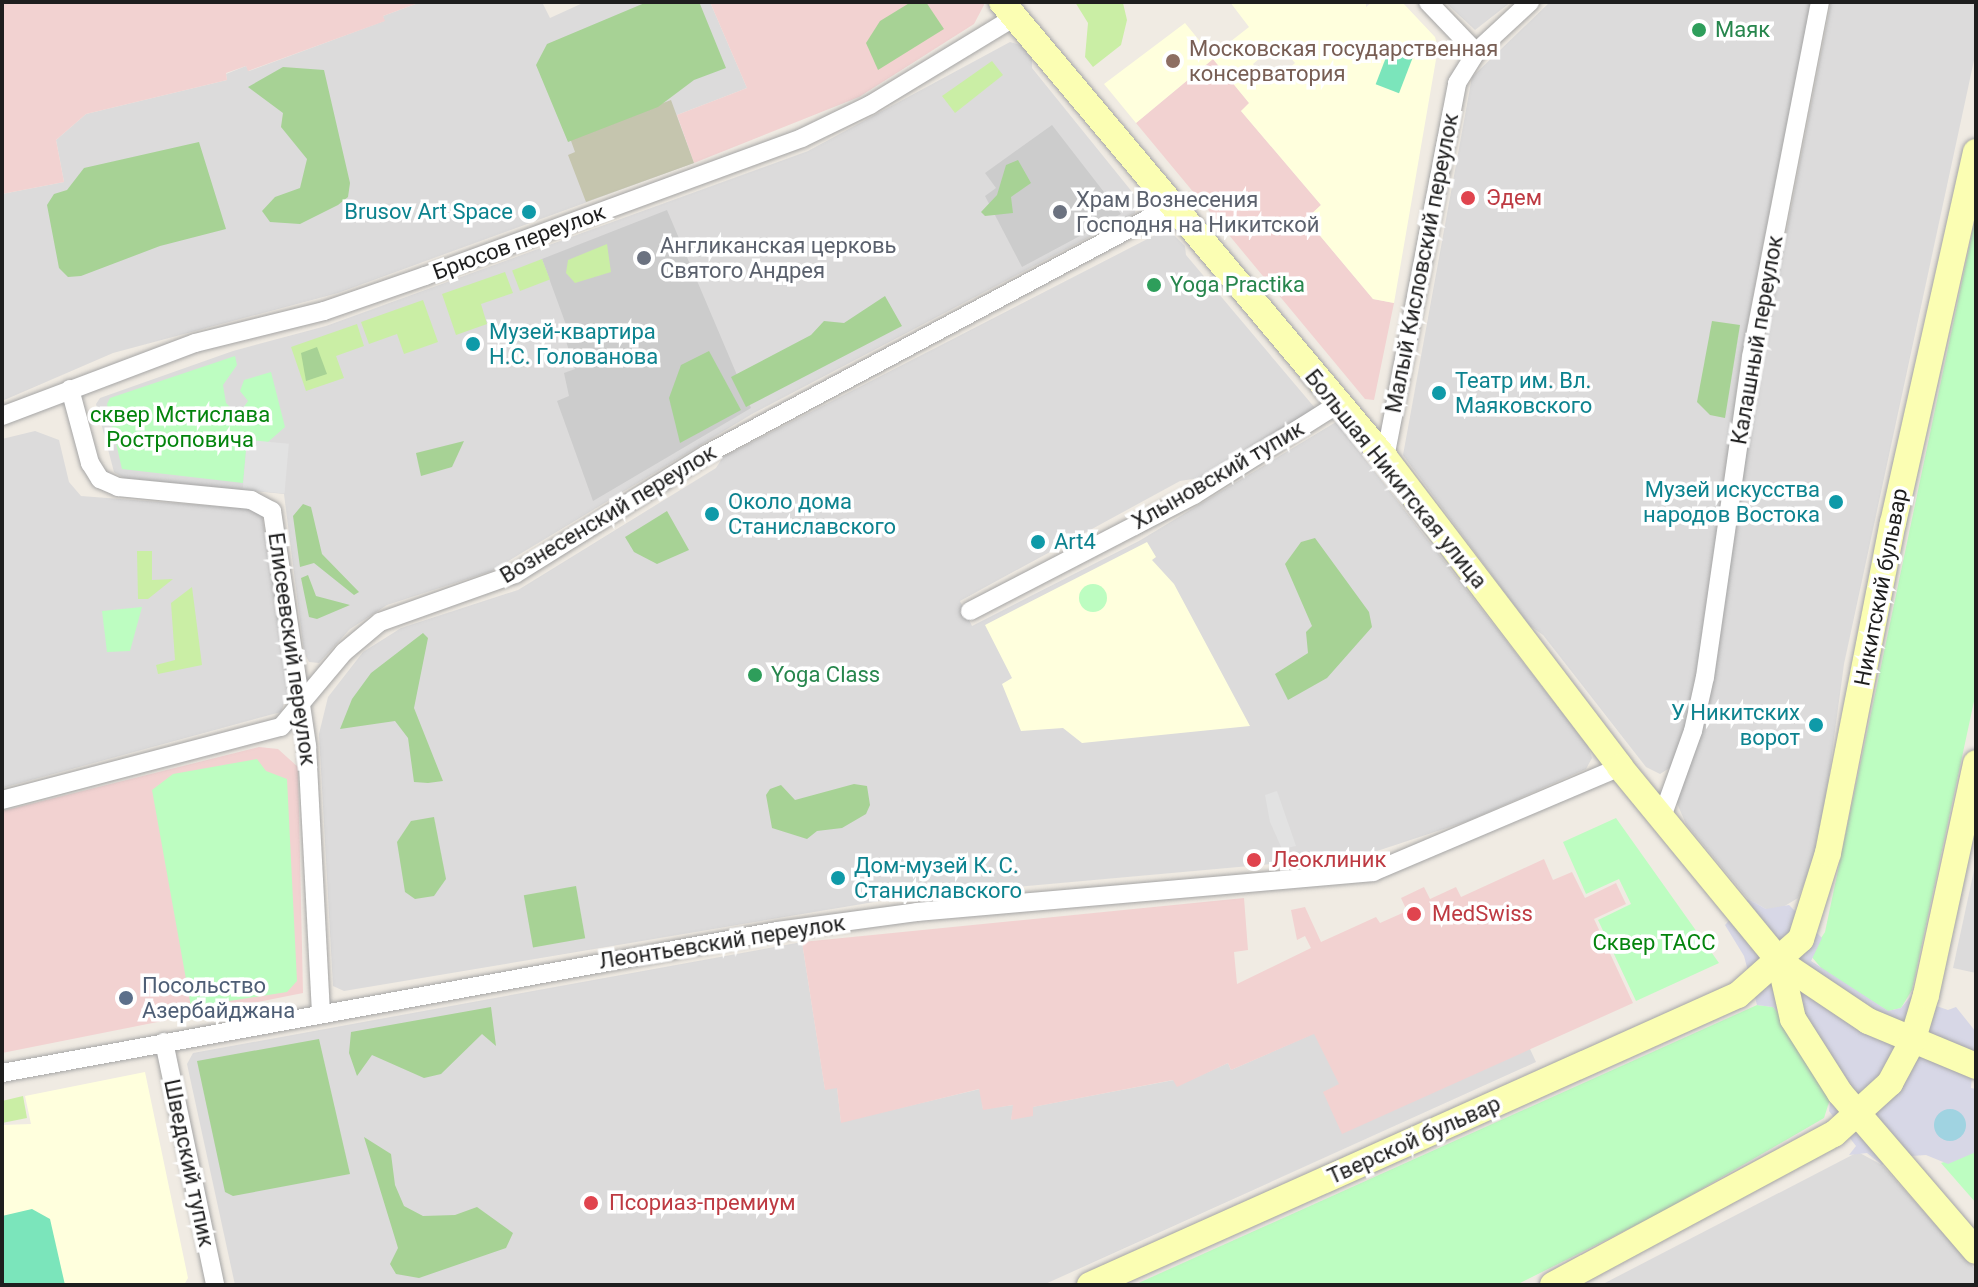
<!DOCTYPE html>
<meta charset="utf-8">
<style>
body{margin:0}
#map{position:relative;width:1978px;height:1287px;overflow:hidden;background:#f0ebe3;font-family:Roboto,sans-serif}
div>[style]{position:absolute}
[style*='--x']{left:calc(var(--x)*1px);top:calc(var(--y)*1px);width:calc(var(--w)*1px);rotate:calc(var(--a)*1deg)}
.residential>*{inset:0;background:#dcdbdb}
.commercial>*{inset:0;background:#f2d2d1}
.education>*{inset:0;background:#ffd}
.religious>*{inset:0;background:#ccc}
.construction>*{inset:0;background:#c5c5ae}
.grass>*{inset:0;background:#caeea5;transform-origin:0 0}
.forest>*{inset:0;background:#a7d295;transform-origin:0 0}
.park>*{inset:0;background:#bdfdc1}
.round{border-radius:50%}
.pitch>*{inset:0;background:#7be5bb;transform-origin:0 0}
.parking>*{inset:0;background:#e2e2e2;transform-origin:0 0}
.plaza>*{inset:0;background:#d7d7e6}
.water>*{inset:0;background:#a0d3e1}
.roads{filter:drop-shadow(0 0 2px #a5a5a5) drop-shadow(0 0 2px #a5a5a5)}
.street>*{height:18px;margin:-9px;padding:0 9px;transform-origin:9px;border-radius:9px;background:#fff}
.secondary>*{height:26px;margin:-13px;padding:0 13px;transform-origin:13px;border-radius:13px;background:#fbfeb3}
.dots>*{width:22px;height:22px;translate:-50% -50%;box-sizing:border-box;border:4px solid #fff;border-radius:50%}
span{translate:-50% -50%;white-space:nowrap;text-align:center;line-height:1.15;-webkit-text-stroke:7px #fff;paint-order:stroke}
.leisure-label{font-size:22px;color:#27864d}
.left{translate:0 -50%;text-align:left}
.education-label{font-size:22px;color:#785e54}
.health-label{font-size:22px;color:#be3a42}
.worship-label{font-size:22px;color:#5b616d}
.culture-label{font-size:22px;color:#0d838f}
.right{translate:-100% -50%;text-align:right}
.street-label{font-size:22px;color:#1e1e1e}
.park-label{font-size:22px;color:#04840d}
.service-label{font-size:22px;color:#4e5e75}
.frame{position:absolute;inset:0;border:4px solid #1e1e1e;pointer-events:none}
</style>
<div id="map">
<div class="residential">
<div style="clip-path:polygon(421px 2px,542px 2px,550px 18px,585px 2px,710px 2px,747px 88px,677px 115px,694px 163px,338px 293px,113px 353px,2px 401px,2px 194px,64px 182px,56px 140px,86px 114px,227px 80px,226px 74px,246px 66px,249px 71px,384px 21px,383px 16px)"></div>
<div style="clip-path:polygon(1445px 2px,1511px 2px,1475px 30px)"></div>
<div style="clip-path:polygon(1550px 2px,1811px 2px,1741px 357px,1698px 677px,1680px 745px,1671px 767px,1660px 774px,1646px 767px,1543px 635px,1529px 625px,1403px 455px,1472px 77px)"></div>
<div style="clip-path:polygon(1831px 2px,1976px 2px,1976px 51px,1844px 664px,1819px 849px,1798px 898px,1778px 910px,1766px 909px,1748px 899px,1686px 824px,1676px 801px)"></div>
<div style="clip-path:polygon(1010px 42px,1021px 45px,1032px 59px,1032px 68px,1137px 198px,1135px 213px,752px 414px,492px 571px,387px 605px,350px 629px,319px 663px,309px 662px,304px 652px,284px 494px,124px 478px,114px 472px,96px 404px,100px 398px,233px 351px,326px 326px,808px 151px)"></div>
<div style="clip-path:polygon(1161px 232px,1171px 232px,1185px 246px,1186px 255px,1315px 408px,1206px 477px,1180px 481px,960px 601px,972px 626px,1139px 541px,1336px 422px,1588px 746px,1592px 758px,1586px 769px,1468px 821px,1362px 856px,904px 897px,344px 991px,333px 986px,319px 734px,328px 697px,363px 652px,401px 628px,518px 590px,716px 468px,723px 457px)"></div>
<div style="clip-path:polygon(35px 431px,59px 440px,69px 482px,81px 496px,252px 509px,262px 515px,290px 687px,281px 712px,2px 788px,2px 439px)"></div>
<div style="clip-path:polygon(1976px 861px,1976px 973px,1953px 968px)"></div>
<div style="clip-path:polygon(802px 942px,825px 1089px,837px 1087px,841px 1122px,980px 1089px,983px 1109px,1014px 1105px,1011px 1120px,1032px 1107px,1174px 1080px,1177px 1086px,1228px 1063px,1231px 1070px,1331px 1026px,1512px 1010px,1536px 1062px,1043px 1285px,235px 1285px,187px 1064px,193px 1053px)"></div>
<div style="clip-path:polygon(1858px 1152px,1882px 1165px,1976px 1270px,1976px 1285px,1601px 1285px)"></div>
</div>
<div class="commercial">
<div style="clip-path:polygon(2px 2px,421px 2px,383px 16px,385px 21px,248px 71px,246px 66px,226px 73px,227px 80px,86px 114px,56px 140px,64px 182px,2px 194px)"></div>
<div style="clip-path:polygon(710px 2px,984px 2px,984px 5px,974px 24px,859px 97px,694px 163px,677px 115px,747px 88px)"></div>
<div style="clip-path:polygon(1213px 59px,1250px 104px,1241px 111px,1321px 205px,1306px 219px,1373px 299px,1394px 303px,1374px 400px,1365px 399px,1136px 123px)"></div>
<div style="clip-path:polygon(259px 747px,278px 749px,298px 767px,303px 993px,2px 1053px,2px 811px)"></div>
<div style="clip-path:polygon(1544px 859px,1553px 880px,1572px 872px,1585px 898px,1616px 883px,1626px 904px,1594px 919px,1633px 1003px,1342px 1134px,1323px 1092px,1339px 1084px,1314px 1034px,1231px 1070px,1228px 1063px,1177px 1087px,1173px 1080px,1033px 1107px,1033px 1116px,1011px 1120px,1013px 1105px,983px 1110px,979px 1089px,841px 1123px,837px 1088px,825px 1090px,802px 942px,1244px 898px,1248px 950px,1234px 952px,1237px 984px,1311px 948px,1305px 936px,1297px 940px,1291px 910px,1305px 907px,1321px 942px,1376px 917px,1380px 923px,1407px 911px,1401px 898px,1424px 887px,1430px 899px,1456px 887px,1461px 897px)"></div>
</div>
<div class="education">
<div style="clip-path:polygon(evenodd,1230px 2px,1366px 2px,1366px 7px,1372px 2px,1402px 2px,1435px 37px,1438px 48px,1394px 303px,1373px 299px,1306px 219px,1321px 205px,1241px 111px,1249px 103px,1213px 59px,1136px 123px,1104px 84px,1185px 23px,1212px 56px,1249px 27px,1230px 2px,1278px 43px,1295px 63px,1270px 85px,1253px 64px,1278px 43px)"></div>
<div style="clip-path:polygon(1147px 542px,1156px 557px,1152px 560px,1174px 584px,1250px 726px,1082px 743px,1063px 728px,1021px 731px,1002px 684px,1012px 678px,985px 625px)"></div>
<div style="clip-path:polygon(145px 1072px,188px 1278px,184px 1285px,2px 1285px,2px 1125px,31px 1124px,25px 1096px)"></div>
</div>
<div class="religious">
<div style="clip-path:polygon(1052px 125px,1121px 214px,1022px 267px,985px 196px,996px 188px,985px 173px)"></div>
<div style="clip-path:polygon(667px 210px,751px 408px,593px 501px,557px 401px,569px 396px,564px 373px,575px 369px,564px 335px,569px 333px,542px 259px)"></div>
</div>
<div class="construction">
<div style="clip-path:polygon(671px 100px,694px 163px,586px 202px,568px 155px,575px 152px,570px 138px)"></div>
</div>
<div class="grass">
<div style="clip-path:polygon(1075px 2px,1123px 3px,1127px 20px,1121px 45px,1093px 67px,1085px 57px,1088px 23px)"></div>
<div style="clip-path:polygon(992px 61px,1003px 75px,955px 113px,942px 96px)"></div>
<div style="clip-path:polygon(607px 244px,611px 272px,575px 283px,566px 273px,568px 260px)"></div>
<div style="left:542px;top:259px;width:22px;height:32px;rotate:69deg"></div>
<div style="clip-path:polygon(505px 272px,513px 293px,481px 304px,487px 324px,456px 335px,442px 294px)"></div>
<div style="clip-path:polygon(423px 300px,438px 342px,404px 354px,397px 334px,369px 344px,361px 322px)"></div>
<div style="clip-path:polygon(357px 324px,364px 346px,336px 356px,344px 378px,306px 391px,291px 347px)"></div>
<div style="clip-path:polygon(137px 551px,152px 551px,152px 580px,173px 579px,148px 599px,138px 599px)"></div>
<div style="clip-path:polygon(192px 587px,202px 665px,158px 674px,156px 665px,175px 660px,171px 603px)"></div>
<div style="clip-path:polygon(23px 1096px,27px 1118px,2px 1123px,2px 1101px)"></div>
</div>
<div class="forest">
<div style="clip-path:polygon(647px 2px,700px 4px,726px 68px,694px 80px,658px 107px,568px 142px,536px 65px,547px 44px)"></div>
<div style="clip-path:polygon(911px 2px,926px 2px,944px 29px,878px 70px,866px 43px,880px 21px)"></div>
<div style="clip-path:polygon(283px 67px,324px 70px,350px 183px,348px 197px,338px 205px,300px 224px,270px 222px,262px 211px,275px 197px,300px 188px,307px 159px,281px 127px,283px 113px,248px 87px)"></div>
<div style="clip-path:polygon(199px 142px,226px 229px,160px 246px,81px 276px,68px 277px,59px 268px,47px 205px,54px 194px,67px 190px,84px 168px)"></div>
<div style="clip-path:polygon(1018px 160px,1031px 183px,1011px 197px,1013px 213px,985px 216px,981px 212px,997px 195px,1006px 165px)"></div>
<div style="clip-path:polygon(885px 296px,902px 326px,746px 407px,731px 377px,811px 335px,824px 321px,844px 323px)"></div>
<div style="clip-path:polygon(1712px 321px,1740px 325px,1725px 418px,1710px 415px,1697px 402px)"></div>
<div style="clip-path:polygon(317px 347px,327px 374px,306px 381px,301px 353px)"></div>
<div style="clip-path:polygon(709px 351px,741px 410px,680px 443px,669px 398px,681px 365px)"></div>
<div style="clip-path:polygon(464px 441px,452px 467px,421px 476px,416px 453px)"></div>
<div style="clip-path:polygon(303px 504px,311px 507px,322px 554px,359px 592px,354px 595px,314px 563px,300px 567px,293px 516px)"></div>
<div style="clip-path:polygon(667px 511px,689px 550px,657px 564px,634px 552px,625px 537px)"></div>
<div style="clip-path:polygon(1315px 538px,1369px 612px,1372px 627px,1327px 678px,1288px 700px,1275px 674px,1308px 653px,1306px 632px,1312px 626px,1285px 564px,1301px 542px)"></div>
<div style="clip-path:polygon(308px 575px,316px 596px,350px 605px,317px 619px,309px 617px,301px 578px)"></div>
<div style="clip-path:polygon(423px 633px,428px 638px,414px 708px,443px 781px,428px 783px,414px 782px,408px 738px,395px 721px,340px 729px,352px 699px,371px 673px)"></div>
<div style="clip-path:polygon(854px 784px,867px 786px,870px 805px,866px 814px,842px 828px,817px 831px,807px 839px,772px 828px,766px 795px,770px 789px,781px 785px,795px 800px)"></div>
<div style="clip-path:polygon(434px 817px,446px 879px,434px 896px,415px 899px,405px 892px,397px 842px,411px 821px)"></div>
<div style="left:576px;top:886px;width:53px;height:53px;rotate:80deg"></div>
<div style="clip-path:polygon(491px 1007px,496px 1046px,482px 1034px,441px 1074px,424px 1078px,372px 1055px,357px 1076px,349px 1053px,351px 1032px)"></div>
<div style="clip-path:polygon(319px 1039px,350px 1174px,233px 1196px,225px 1192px,197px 1061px)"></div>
<div style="clip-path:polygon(364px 1137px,391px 1154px,395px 1185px,404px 1206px,423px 1216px,455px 1215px,477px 1207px,513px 1233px,506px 1248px,419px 1278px,396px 1274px,390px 1264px,398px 1248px)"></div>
</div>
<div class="park">
<div style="clip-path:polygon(1976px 215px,1976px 692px,1912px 990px,1901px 1008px,1888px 1011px,1823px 970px,1810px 955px,1825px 932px)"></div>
<div style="clip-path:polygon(235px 356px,237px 365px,223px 385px,226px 403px,238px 415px,248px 401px,240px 391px,244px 380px,271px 372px,285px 427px,268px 442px,247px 441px,243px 483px,122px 469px,107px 404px,110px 398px)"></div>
<div class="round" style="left:1079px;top:584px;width:28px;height:28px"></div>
<div style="clip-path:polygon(142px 607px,130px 651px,107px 652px,102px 611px)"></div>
<div style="clip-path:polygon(257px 759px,266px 771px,287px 779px,297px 981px,287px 992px,191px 1007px,152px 790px,173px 774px)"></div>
<div style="clip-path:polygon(1616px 818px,1719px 963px,1636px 1001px,1598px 920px,1631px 904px,1619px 879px,1586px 894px,1563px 842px)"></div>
<div style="clip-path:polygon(1757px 1005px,1773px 1007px,1779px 1014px,1831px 1096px,1824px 1118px,1660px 1213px,1516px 1285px,1134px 1285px)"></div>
<div style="clip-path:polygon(1976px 1152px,1976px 1203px,1941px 1163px)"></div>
</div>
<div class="pitch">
<div style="left:1390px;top:47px;width:25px;height:40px;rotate:21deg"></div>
<div style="clip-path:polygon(32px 1209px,50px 1219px,65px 1285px,2px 1285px,2px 1216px)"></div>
</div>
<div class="parking">
<div style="left:247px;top:440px;width:42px;height:50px;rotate:5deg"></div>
<div style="clip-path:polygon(1277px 791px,1296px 846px,1282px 849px,1270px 822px,1265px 795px)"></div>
</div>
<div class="plaza">
<div style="clip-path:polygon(1748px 899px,1766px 909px,1789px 905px,1822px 938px,1811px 961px,1888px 1011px,1901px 1008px,1910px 997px,1948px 1010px,1956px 1007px,1976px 1032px,1971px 1088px,1976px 1089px,1976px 1152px,1948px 1164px,1926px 1155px,1896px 1157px,1882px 1165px,1867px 1153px,1849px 1155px,1856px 1146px,1829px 1111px,1831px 1097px,1779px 1014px,1773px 1007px,1757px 1005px,1744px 956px,1725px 925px)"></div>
</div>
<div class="water">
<div class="round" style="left:1934px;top:1109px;width:32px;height:32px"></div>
</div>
<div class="roads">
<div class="street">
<div style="--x:1428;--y:2;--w:69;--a:46.2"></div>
<div style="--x:70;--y:389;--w:77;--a:74.9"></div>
<div style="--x:90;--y:463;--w:19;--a:58"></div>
<div style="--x:100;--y:479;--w:20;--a:24"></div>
<div style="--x:118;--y:487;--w:134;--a:5.6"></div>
<div style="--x:251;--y:500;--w:24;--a:28"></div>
<div style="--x:272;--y:511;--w:238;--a:81.5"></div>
<div style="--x:307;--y:746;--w:267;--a:87"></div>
<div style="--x:2;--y:416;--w:206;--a:-20.7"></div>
<div style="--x:195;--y:343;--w:133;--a:-13.9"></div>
<div style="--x:324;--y:311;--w:107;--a:-19.1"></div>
<div style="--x:425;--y:276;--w:401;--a:-20.1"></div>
<div style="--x:802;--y:138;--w:76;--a:-25.9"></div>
<div style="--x:870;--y:105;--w:170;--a:-31.3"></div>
<div style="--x:1385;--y:458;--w:382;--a:-79.1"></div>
<div style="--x:1457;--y:83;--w:36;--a:-58"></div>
<div style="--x:1476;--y:52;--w:74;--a:-42.8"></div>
<div style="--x:970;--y:611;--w:252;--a:-27.4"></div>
<div style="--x:1194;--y:495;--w:170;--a:-32.3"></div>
<div style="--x:2;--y:800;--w:288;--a:-14.7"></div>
<div style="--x:281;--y:727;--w:98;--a:-50"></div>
<div style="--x:344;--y:652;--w:47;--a:-39.8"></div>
<div style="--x:380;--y:622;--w:143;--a:-19.6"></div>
<div style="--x:515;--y:574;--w:226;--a:-32"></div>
<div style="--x:707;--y:454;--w:525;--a:-28.08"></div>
<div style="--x:1662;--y:817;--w:91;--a:-70.2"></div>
<div style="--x:1693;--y:731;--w:55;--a:-77.5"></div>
<div style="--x:1705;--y:677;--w:323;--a:-81.8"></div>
<div style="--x:1751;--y:357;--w:362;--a:-79"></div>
<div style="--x:164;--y:1042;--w:248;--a:78.1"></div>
<div style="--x:2;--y:1073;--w:788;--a:-10.38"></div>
<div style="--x:777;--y:931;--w:141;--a:-7.7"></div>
<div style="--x:917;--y:912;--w:458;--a:-5"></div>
<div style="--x:1373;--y:872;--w:268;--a:-23"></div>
</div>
<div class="secondary">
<div style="--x:1002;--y:2;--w:596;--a:49.97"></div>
<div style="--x:1385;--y:458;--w:388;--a:52.7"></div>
<div style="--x:1620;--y:767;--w:252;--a:50.6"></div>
<div style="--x:1780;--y:962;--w:106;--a:33.8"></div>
<div style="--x:1868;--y:1021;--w:117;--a:22.6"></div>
<div style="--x:1780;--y:962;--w:58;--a:77.2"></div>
<div style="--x:1793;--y:1019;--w:88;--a:57.6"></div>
<div style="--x:1840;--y:1093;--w:208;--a:49.3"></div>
<div style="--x:1090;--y:1285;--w:710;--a:-24.11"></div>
<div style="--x:1738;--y:995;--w:84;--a:-41.6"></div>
<div style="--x:1801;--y:939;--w:90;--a:-72.6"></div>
<div style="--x:1828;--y:853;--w:336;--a:-78.9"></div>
<div style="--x:1893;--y:523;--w:380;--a:-77.4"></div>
<div style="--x:1553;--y:1285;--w:319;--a:-28.3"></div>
<div style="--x:1834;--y:1134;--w:76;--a:-42.3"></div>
<div style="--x:1890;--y:1083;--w:47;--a:-61.8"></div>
<div style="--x:1912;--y:1042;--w:49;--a:-73.4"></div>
<div style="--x:1926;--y:995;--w:237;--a:-77.8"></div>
</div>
</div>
<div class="dots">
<div style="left:1699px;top:30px;background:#2e9e5b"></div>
<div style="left:1173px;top:61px;background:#8d6e63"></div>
<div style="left:1468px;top:198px;background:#e0444e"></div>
<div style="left:529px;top:212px;background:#0f9aa8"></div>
<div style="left:1060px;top:212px;background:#6b7280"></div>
<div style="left:644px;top:258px;background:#6b7280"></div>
<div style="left:1154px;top:285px;background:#2e9e5b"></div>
<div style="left:473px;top:344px;background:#0f9aa8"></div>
<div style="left:1439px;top:393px;background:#0f9aa8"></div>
<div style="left:1836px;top:502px;background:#0f9aa8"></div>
<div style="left:712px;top:514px;background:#0f9aa8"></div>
<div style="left:1038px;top:542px;background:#0f9aa8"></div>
<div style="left:755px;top:675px;background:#2e9e5b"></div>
<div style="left:1816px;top:725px;background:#0f9aa8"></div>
<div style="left:1254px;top:860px;background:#e0444e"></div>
<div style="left:838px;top:878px;background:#0f9aa8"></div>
<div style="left:1414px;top:914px;background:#e0444e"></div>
<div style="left:126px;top:998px;background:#5c6f8a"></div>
<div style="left:591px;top:1203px;background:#e0444e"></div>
</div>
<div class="leisure-label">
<span class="left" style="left:1715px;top:30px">Маяк</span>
<span class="left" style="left:1170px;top:285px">Yoga Practika</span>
<span class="left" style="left:771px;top:675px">Yoga Class</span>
</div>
<div class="education-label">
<span class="left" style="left:1189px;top:61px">Московская государственная<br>консерватория</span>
</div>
<div class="health-label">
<span class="left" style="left:1486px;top:198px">Эдем</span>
<span class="left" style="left:1272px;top:860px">Леоклиник</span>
<span class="left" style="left:1432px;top:914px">MedSwiss</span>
<span class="left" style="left:609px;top:1203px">Псориаз-премиум</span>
</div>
<div class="worship-label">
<span class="left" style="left:1076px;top:212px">Храм Вознесения<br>Господня на Никитской</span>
<span class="left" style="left:660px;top:258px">Англиканская церковь<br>Святого Андрея</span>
</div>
<div class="culture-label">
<span class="right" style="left:513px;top:212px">Brusov Art Space</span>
<span class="left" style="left:489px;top:344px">Музей-квартира<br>Н.С. Голованова</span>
<span class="left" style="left:1455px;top:393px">Театр им. Вл.<br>Маяковского</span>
<span class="right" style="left:1820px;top:502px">Музей искусства<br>народов Востока</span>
<span class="left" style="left:728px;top:514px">Около дома<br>Станиславского</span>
<span class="left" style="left:1054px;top:542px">Art4</span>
<span class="right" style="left:1800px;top:725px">У Никитских<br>ворот</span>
<span class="left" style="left:854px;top:878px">Дом-музей К. С.<br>Станиславского</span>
</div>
<div class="street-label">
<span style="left:519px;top:242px;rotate:-20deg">Брюсов переулок</span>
<span style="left:1422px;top:263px;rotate:-79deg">Малый Кисловский переулок</span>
<span style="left:1757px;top:340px;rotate:-80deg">Калашный переулок</span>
<span style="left:1218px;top:475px;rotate:-30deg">Хлыновский тупик</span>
<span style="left:1396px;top:479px;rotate:51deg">Большая Никитская улица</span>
<span style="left:608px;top:514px;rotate:-31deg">Вознесенский переулок</span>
<span style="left:1881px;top:587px;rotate:-79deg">Никитский бульвар</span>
<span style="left:292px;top:649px;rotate:82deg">Елисеевский переулок</span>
<span style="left:722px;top:942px;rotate:-9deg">Леонтьевский переулок</span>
<span style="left:1414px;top:1140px;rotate:-24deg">Тверской бульвар</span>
<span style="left:189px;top:1163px;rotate:78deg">Шведский тупик</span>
</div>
<div class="park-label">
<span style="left:180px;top:427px">сквер Мстислава<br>Ростроповича</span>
<span style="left:1654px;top:943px">Сквер ТАСС</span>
</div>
<div class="service-label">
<span class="left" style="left:142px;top:998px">Посольство<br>Азербайджана</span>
</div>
<div class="frame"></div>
</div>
